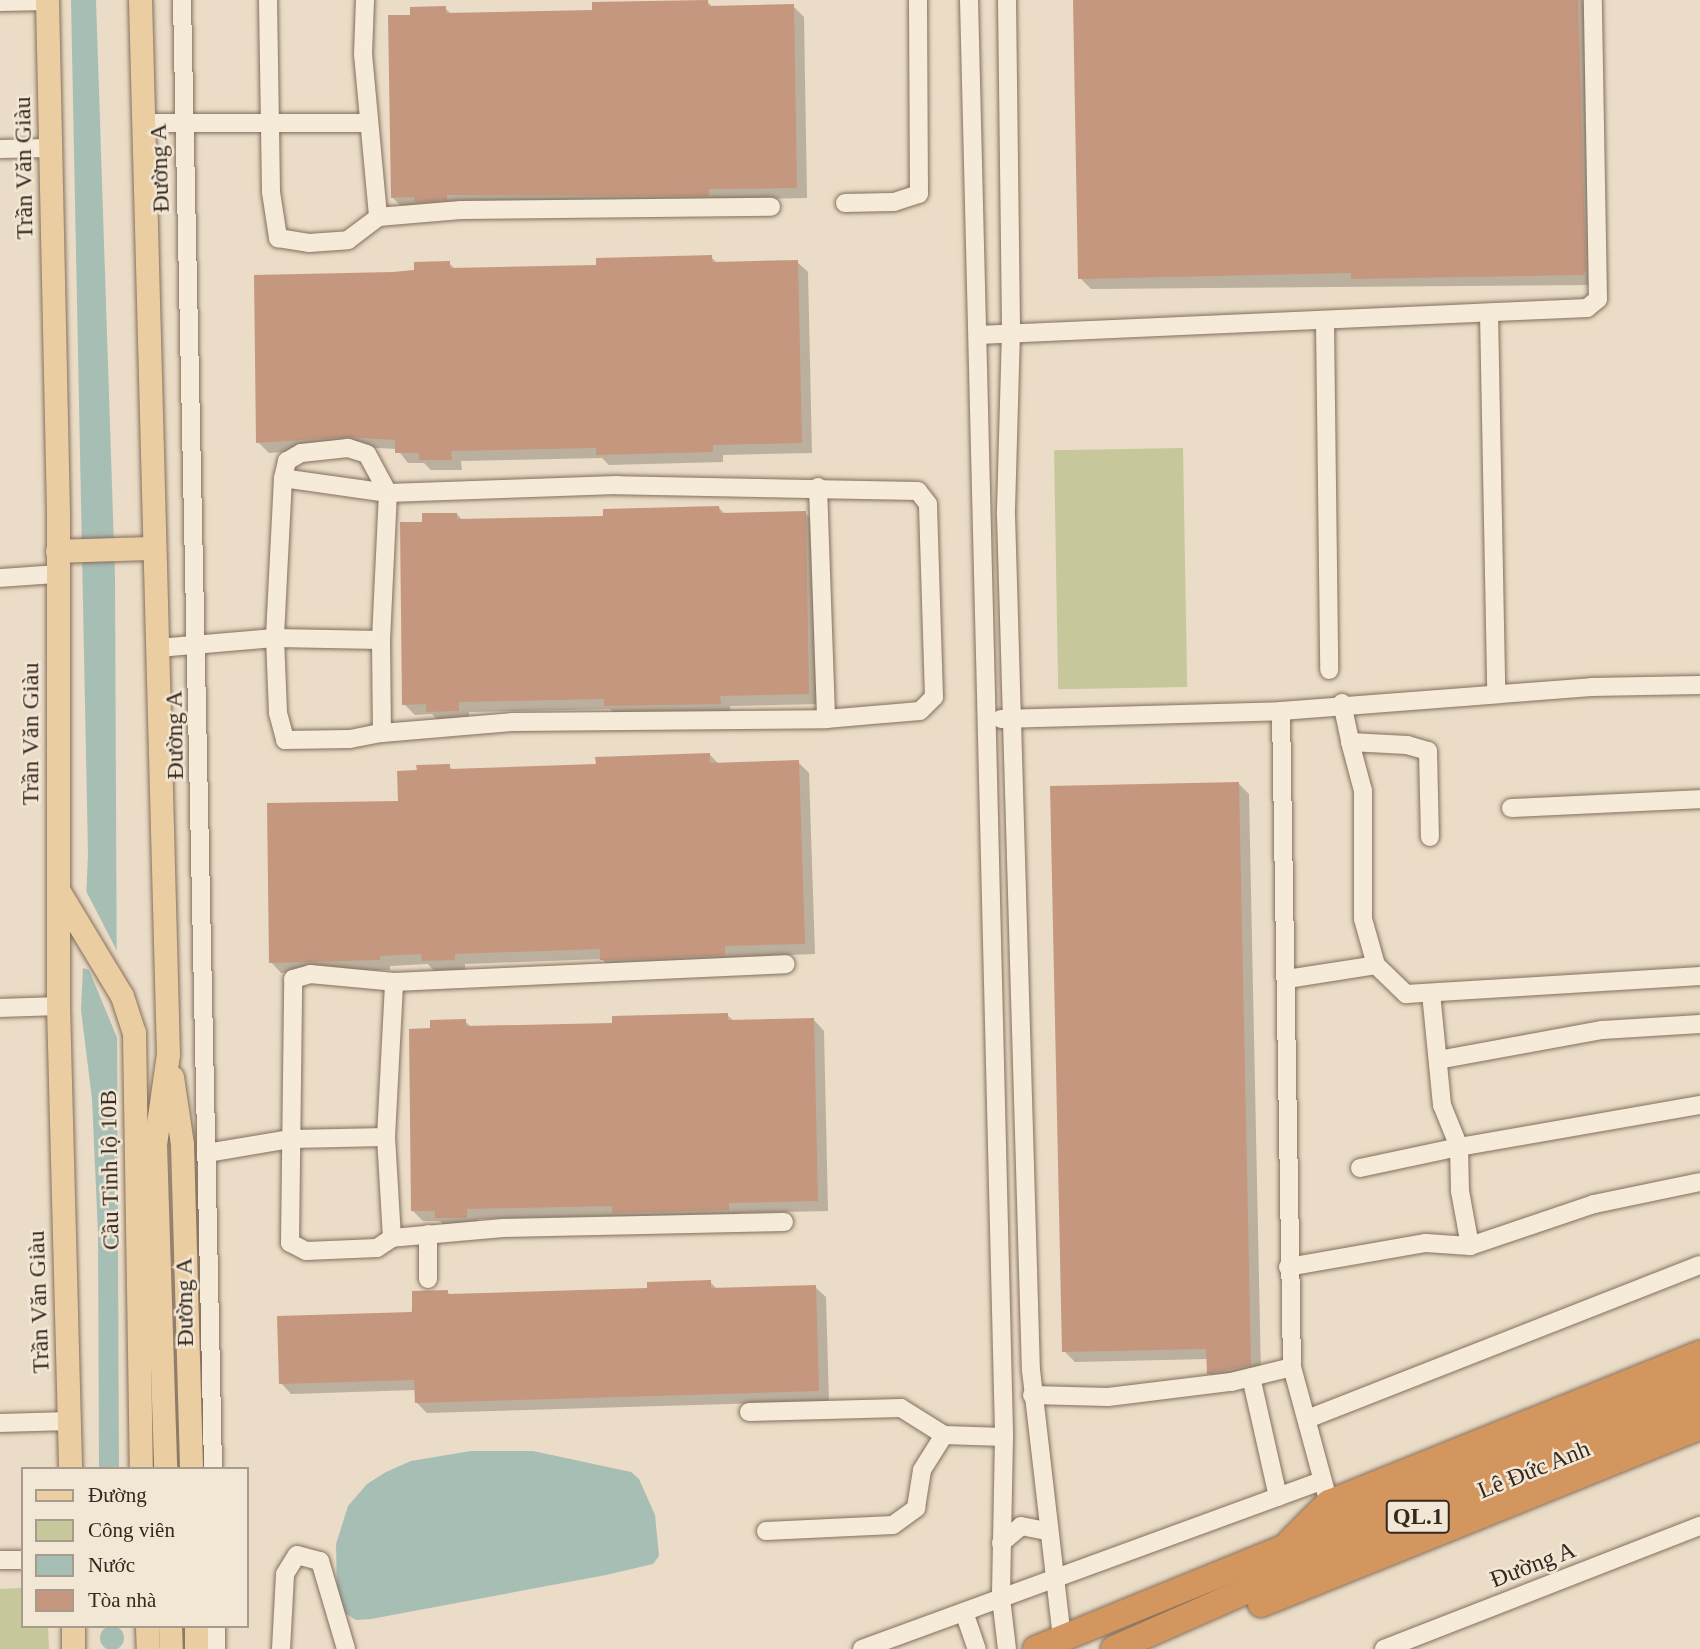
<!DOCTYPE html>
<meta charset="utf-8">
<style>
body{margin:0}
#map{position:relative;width:1700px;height:1649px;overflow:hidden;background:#eadcc6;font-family:"Times New Roman",serif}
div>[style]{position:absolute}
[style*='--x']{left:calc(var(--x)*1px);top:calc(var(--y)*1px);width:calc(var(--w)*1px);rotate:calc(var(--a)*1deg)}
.green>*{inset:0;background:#c6c79a;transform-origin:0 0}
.water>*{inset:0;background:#a7beb5}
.round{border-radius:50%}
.pier>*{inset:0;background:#eadcc6}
.shadow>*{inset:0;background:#0003}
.building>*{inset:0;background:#c5977f}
.roads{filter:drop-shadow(0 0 2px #846f5d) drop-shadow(0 0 2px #846f5d)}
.minor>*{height:18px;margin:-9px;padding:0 9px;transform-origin:9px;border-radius:9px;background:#f6ebd8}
.major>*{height:23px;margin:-11.5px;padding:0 11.5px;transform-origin:11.5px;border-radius:11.5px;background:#eacea1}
.highway>*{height:26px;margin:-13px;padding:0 13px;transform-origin:13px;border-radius:13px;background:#d2965e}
span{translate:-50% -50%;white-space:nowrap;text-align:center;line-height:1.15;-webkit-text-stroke:5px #f2e7d4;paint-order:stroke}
.shield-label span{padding:2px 5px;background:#f2e7d4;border:2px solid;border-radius:5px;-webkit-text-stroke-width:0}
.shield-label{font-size:23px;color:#352820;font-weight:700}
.street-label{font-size:24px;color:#352820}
.legend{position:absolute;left:21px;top:1467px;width:228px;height:161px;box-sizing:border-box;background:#f2e7d4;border:2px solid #a69b8c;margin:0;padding:9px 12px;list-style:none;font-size:21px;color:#352820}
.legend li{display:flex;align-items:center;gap:14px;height:35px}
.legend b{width:35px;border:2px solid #a69b8c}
</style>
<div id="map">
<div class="green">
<div style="left:1183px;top:448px;width:239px;height:129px;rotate:89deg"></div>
<div style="clip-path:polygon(23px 1588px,23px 1626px,48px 1626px,49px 1649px,0 1649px,0 1589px)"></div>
</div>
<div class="water">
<div style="clip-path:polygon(71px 0,96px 0,115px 577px,119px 1469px,99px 1469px,98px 1233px,92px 1099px,81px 1010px,88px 855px)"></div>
<div style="clip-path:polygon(471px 1451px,533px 1451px,631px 1472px,639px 1479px,655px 1515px,659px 1556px,653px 1564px,606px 1575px,371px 1619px,356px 1620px,343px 1612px,337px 1593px,336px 1544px,348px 1506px,367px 1484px,386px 1472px,411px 1461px)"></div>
<div class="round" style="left:100px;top:1626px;width:24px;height:24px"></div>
</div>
<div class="pier">
<div style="clip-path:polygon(84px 887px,117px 951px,118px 1040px,89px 970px,79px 967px)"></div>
</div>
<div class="shadow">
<div style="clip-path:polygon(1075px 0,1584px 0,1588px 4px,1593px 285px,1091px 289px,1080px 278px)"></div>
<div style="clip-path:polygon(707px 1px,713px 8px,793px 6px,804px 17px,807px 198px,403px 208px,392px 197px,412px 16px,445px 8px,451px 14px,594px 11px)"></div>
<div style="clip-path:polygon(711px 257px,717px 263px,797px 262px,808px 272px,812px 453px,723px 455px,723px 462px,609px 465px,602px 458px,461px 461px,462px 470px,431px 470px,424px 463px,408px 463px,397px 449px,359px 447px,269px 453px,258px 442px,416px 272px,449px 263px,456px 270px,598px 267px)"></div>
<div style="clip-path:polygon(719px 508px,725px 514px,805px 513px,816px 524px,819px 704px,730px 706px,731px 714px,616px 716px,610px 709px,469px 712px,469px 721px,439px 722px,432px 714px,415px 715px,404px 704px,424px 523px,457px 514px,463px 521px,605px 518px)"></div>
<div style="clip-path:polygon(710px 755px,719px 764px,798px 762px,809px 773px,815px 954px,735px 957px,735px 966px,613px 971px,602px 959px,465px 964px,465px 970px,434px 971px,428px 964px,390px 966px,390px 970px,281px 973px,271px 962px,400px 802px,418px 772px,449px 766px,454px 771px,597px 766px)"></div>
<div style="clip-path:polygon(1238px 783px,1249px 794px,1261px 1376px,1219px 1383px,1208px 1373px,1208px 1359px,1075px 1362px,1064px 1351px)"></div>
<div style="clip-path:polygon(727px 1015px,734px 1021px,814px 1020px,824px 1031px,828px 1211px,739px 1213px,739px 1220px,625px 1223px,618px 1216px,478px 1219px,478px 1228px,447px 1228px,440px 1221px,423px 1221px,413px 1211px,432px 1030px,465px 1021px,472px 1028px,614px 1025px)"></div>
<div style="clip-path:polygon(710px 1282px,718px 1290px,815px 1287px,826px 1297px,829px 1401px,427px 1413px,417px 1403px,416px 1390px,291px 1394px,281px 1383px,447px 1292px,452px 1296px,649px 1290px)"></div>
</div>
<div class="building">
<div style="clip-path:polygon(708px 0,708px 6px,794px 4px,797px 188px,709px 189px,709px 196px,447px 195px,447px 200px,415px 202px,414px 197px,391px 198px,388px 15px,410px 15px,410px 7px,446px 6px,446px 13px,592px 10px,592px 2px)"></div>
<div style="clip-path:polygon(1073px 0,1578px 0,1586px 270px,1583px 275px,1351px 279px,1351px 273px,1078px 279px)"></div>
<div style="clip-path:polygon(712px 255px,712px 262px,798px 260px,802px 443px,713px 445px,713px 452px,596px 455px,596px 448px,451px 451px,452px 460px,419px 460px,419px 453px,395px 453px,395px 440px,347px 437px,256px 443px,254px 275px,393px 272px,414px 270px,414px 262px,450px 261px,450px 268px,596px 265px,596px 258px)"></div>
<div style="clip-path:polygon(719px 506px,720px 513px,806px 511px,809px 694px,720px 696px,721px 704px,604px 706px,604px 699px,459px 702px,459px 711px,426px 712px,426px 704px,402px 705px,400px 522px,422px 522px,422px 513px,457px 513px,457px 519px,603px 516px,603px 509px)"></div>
<div style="clip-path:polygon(710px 753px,710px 763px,799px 760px,805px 944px,725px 946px,725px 955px,647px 959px,600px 960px,600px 949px,455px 954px,455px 960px,422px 961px,421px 954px,380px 956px,380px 960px,269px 963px,267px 803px,398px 801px,397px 771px,417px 770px,416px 765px,450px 764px,450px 769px,596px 764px,595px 757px)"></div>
<div style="clip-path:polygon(1239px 782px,1251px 1365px,1207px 1374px,1206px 1349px,1062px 1352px,1050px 786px)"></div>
<div style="clip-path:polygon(728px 1013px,728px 1020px,814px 1018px,818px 1201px,729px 1203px,729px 1210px,612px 1213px,612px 1206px,467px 1209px,467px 1218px,435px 1218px,435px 1211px,411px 1211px,409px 1029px,430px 1028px,430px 1020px,466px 1019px,466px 1026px,612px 1023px,612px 1016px)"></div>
<div style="clip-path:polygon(711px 1280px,711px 1288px,816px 1285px,819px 1391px,415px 1403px,414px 1380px,279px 1384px,277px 1316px,412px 1312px,412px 1291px,448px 1290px,448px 1294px,647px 1288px,647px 1282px)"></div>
</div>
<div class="roads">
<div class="minor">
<div style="--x:182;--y:0;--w:1469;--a:88.79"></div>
<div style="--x:268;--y:0;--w:192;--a:89.1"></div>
<div style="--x:271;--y:192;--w:47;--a:81.3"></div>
<div style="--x:278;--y:238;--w:31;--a:9"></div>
<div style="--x:309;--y:243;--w:39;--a:-4"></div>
<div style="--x:348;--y:240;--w:38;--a:-37"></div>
<div style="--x:378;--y:217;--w:83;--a:-4.8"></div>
<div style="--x:461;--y:210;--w:310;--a:-0.6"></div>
<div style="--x:365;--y:0;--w:54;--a:92.1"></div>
<div style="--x:363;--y:54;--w:164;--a:84.7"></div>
<div style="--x:969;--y:0;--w:1437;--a:88.6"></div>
<div style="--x:1004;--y:1437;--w:161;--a:91.1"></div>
<div style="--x:1001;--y:1598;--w:51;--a:83.3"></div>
<div style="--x:1007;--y:0;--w:331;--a:89.3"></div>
<div style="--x:1011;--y:331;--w:184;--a:91.6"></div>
<div style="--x:1006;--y:515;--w:855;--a:88.33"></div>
<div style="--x:1031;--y:1370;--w:270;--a:83.4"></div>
<div style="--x:0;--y:2;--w:47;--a:-1.2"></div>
<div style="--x:142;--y:123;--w:227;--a:0"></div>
<div style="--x:0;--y:149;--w:49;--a:-1.2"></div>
<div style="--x:845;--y:203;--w:49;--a:-1.2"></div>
<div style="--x:894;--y:202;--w:26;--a:-18"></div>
<div style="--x:919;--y:194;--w:194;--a:-90.3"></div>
<div style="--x:1489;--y:313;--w:380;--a:88.9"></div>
<div style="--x:1325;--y:322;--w:348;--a:89.3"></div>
<div style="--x:978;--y:335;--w:610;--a:-2.54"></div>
<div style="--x:1587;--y:308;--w:14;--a:-39"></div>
<div style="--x:1598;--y:299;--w:299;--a:-91"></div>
<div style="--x:818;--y:487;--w:232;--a:88"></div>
<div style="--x:0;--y:578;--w:57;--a:-4"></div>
<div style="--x:381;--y:640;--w:147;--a:-87.3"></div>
<div style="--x:388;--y:493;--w:44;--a:-118.3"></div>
<div style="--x:367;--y:454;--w:20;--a:-162"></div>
<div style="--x:348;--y:448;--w:47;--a:173.9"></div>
<div style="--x:301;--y:453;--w:16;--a:150"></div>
<div style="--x:287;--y:461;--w:17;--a:103"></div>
<div style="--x:283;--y:478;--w:160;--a:92.9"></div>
<div style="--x:275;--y:638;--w:75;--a:87.7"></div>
<div style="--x:278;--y:713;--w:28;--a:75"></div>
<div style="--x:285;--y:740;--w:65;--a:-0.9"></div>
<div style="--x:350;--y:739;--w:33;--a:-11"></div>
<div style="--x:158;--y:648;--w:117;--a:-4.9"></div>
<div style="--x:275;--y:638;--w:106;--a:1.1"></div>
<div style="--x:381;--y:640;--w:93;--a:89.4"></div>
<div style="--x:382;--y:733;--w:130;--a:-4.8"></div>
<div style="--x:512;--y:722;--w:314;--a:-0.5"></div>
<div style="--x:826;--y:719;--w:94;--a:-4.9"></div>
<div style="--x:920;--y:711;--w:20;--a:-45"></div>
<div style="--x:934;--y:697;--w:193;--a:-91.8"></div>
<div style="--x:928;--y:504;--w:16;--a:-128"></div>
<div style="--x:918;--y:491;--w:301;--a:-178.9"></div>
<div style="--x:617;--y:485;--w:229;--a:178"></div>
<div style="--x:388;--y:493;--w:106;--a:-171.9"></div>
<div style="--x:1342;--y:703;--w:40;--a:78"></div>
<div style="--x:1350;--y:742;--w:57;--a:3"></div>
<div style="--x:1407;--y:745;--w:22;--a:16"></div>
<div style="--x:1428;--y:751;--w:86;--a:88.7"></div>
<div style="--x:1281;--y:711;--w:656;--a:89.04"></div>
<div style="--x:1292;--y:1367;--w:141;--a:74.8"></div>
<div style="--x:1001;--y:719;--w:280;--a:-1.6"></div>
<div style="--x:1281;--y:711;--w:311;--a:-4.4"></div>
<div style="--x:1591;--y:687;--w:109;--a:-1.1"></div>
<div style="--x:1350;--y:742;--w:51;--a:75.1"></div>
<div style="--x:1363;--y:791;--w:128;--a:90"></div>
<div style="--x:1363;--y:919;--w:48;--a:74.2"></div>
<div style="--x:1376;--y:965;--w:42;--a:44"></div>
<div style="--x:1406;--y:994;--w:295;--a:-3.5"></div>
<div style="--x:1511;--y:808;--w:189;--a:-2.7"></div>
<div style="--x:1287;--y:979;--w:90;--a:-8.9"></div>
<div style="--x:1431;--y:993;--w:113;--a:84.4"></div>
<div style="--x:1442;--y:1105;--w:45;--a:68"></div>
<div style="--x:1459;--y:1147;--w:245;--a:-9.9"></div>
<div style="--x:0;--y:1008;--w:58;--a:-2"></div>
<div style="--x:1438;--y:1060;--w:167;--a:-10.4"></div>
<div style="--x:1602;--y:1030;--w:98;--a:-3.5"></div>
<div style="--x:207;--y:1153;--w:85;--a:-9.5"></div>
<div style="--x:291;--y:1139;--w:95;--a:-1.2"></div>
<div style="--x:1360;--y:1168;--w:101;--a:-12"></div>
<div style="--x:1459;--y:1147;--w:44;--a:88.7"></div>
<div style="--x:1460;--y:1191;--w:56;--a:79.7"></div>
<div style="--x:784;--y:1222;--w:281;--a:178.8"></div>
<div style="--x:503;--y:1228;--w:111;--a:174.9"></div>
<div style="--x:392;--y:1238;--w:18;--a:146"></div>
<div style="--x:377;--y:1248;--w:71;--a:177.6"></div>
<div style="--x:306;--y:1251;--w:18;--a:-153"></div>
<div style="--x:290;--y:1243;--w:264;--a:-89.3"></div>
<div style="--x:293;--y:979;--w:18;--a:-16"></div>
<div style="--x:310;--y:974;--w:84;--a:5.4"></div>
<div style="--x:394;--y:982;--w:392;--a:-2.6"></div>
<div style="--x:428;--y:1234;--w:45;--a:90"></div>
<div style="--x:392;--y:1238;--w:101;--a:-93.4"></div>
<div style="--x:386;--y:1137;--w:155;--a:-87"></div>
<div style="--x:1288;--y:1267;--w:140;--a:-9.9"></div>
<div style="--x:1426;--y:1243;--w:44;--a:3.9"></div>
<div style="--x:1470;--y:1246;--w:131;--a:-18.7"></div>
<div style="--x:1594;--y:1204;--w:108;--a:-11.7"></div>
<div style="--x:1251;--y:1377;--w:123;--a:77.3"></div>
<div style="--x:1032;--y:1395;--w:76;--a:1.5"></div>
<div style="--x:1108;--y:1397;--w:124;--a:-7"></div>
<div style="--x:1231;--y:1382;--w:63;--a:-13.8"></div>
<div style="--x:749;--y:1412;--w:152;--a:-1.5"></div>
<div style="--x:901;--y:1408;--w:51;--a:32.1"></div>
<div style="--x:944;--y:1435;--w:60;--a:1.9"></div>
<div style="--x:1307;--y:1419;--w:422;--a:-21.4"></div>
<div style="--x:0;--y:1423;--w:69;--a:-1.7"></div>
<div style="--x:766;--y:1531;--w:127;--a:-2.7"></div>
<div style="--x:893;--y:1525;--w:29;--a:-36"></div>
<div style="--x:916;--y:1508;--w:38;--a:-81"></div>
<div style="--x:922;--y:1470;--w:41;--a:-57.8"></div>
<div style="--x:1001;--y:1543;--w:26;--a:-40"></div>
<div style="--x:1021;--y:1526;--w:26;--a:11"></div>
<div style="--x:0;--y:1560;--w:23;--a:0"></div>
<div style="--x:964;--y:1612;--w:39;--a:71"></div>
<div style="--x:216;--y:1626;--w:23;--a:90"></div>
<div style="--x:281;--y:1649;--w:75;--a:-86.9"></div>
<div style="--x:285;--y:1574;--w:22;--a:-58"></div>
<div style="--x:297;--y:1555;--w:24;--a:15"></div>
<div style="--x:320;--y:1561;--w:92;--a:73.5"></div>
<div style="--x:862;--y:1649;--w:490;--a:-20.1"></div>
<div style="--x:1384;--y:1649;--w:339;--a:-21.3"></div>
</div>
<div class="major">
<div style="--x:47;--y:0;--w:514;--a:88.77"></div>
<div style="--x:58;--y:514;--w:492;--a:90"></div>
<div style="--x:58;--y:1006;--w:463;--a:88.5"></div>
<div style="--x:140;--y:0;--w:1054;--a:88.48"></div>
<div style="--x:168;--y:1054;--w:91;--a:98.2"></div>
<div style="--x:155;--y:1144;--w:325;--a:88.2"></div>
<div style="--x:57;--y:551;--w:97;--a:-1.8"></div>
<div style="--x:58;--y:890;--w:124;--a:58.9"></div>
<div style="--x:122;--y:996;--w:38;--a:72"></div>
<div style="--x:134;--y:1032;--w:437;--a:89.1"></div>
<div style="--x:172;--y:1077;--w:68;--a:81.5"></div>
<div style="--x:182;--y:1144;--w:325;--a:88.4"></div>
<div style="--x:73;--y:1626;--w:23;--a:90"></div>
<div style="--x:147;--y:1626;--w:23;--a:88"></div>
<div style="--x:170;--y:1626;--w:23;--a:88"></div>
<div style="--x:196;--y:1626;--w:23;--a:90"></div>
</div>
<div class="highway">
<div style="--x:1291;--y:1541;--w:54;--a:-45"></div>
<div style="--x:1329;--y:1503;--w:400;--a:-21.9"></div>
<div style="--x:1261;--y:1604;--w:473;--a:-22"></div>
<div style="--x:1036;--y:1649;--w:717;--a:-22.2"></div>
<div style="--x:1114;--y:1649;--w:285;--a:-23.8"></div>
<div style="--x:1375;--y:1534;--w:350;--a:-21.8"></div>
</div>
</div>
<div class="shield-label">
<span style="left:1418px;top:1517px">QL.1</span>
</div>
<div class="street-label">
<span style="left:24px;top:168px;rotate:-91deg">Trần Văn Giàu</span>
<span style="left:160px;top:168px;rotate:-92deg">Đường A</span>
<span style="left:31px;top:734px;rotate:-90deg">Trần Văn Giàu</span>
<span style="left:175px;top:735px;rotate:-91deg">Đường A</span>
<span style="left:110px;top:1170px;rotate:-91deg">Cầu Tỉnh lộ 10B</span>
<span style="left:39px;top:1302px;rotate:-92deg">Trần Văn Giàu</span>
<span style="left:185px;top:1302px;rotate:-91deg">Đường A</span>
<span style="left:1534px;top:1470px;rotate:-22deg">Lê Đức Anh</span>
<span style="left:1533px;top:1565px;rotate:-21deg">Đường A</span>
</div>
<ul class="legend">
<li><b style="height:9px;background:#eacea1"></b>Đường</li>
<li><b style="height:19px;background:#c6c79a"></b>Công viên</li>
<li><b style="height:19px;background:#a7beb5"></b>Nước</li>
<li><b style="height:19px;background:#c5977f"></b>Tòa nhà</li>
</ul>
</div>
